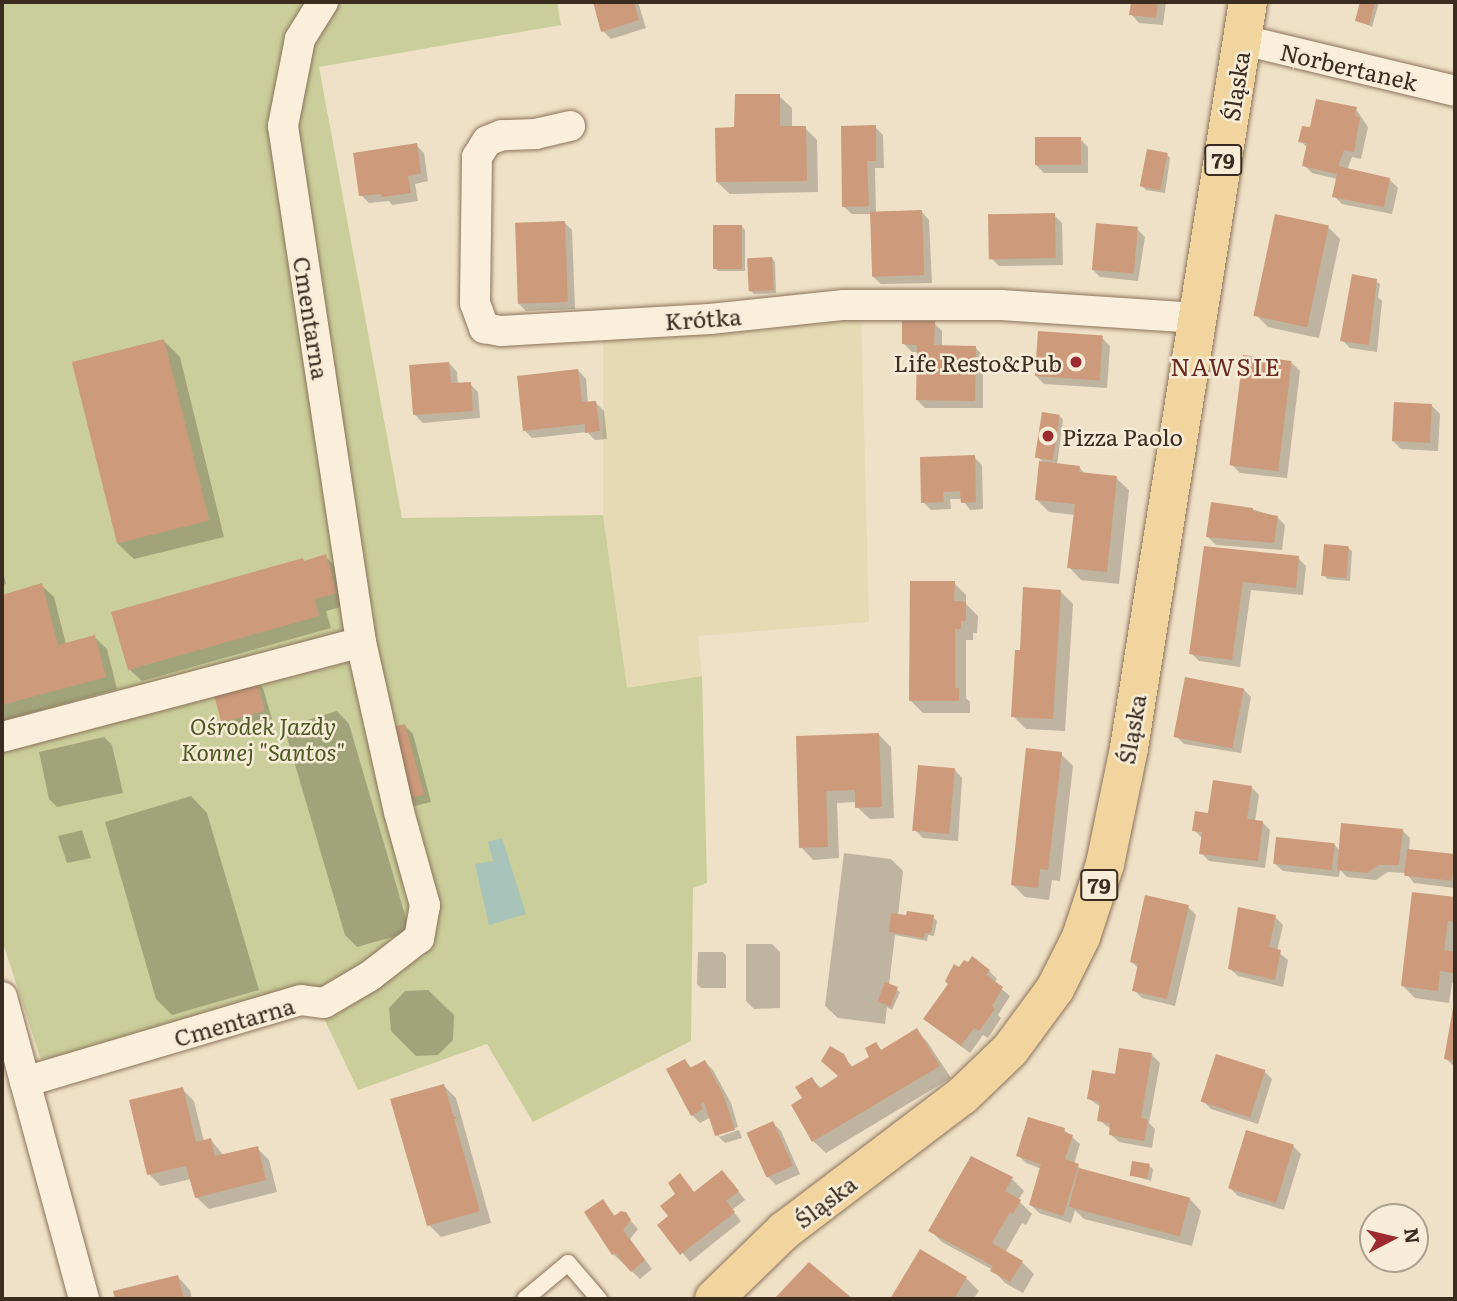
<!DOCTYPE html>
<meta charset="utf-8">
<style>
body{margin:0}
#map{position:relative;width:1457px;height:1301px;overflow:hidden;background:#efe1c7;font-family:Literata,serif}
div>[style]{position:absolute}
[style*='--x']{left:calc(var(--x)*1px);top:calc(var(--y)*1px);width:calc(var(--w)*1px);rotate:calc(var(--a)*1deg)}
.farmland>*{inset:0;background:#e5dab4}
.green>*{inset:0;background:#cace9a}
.water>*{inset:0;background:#a8c3ba}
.shadow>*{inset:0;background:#0003}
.building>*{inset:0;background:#cd9a7c;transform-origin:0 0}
.roads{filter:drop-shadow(0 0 2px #8b735c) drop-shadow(0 0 2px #8b735c)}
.service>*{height:16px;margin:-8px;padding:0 8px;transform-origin:8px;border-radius:8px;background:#f9efda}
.minor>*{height:30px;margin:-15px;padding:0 15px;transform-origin:15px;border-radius:15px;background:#f9efda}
.primary>*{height:38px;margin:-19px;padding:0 19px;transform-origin:19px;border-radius:19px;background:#f2d49f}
.dots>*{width:19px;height:19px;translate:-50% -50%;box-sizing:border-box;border:4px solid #f6ecd7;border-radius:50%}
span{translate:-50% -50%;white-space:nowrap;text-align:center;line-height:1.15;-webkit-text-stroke:5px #f6ecd7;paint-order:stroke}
.shield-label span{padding:2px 5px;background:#f6ecd7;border:2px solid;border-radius:5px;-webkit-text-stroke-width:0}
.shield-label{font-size:21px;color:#3b2c20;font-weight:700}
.street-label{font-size:23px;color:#3b2c20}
.poi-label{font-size:23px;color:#3b2c20}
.right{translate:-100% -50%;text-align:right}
.left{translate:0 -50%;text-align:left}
.park-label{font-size:23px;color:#4e5826;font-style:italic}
.neighbourhood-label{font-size:24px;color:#682a1f;letter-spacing:2px}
.frame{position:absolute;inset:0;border:4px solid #3b2c20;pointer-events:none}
.north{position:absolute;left:1359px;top:1203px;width:70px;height:70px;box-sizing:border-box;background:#f6ecd7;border:2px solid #ab9f8e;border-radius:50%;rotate:83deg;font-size:19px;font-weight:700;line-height:28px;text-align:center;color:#3b2c20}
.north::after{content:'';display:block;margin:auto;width:24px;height:32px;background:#9b2b31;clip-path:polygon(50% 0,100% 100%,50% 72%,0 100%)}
</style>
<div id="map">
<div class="farmland">
<div style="clip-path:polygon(861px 310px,869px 622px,698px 636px,702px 676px,627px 688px,603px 515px,603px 335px)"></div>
</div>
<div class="green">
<div style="clip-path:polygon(2px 2px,557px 2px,561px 25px,319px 67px,402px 518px,603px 515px,627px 688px,702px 676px,707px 883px,693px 888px,691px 1041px,533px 1122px,487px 1044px,358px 1090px,321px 1012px,306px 996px,41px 1060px,2px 940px)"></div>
</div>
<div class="water">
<div style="clip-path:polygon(502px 838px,526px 914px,489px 925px,475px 864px,493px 861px,488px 842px)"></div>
</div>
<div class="shadow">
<div style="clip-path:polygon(594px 2px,638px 2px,646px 28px,611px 39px,603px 31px)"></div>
<div style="clip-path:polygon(1133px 2px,1166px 2px,1163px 25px,1139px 23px,1131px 14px)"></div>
<div style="clip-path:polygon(1362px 2px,1379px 2px,1372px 27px,1357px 20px)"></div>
<div style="clip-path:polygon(779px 96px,792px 108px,792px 128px,805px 128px,817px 140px,818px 192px,730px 194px,717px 182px)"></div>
<div style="clip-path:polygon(1356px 109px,1368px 127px,1361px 159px,1352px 157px,1347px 170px,1390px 180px,1398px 188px,1392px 214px,1342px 204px,1334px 196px,1337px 179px,1312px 173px,1304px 165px,1308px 148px,1300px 141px,1311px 130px)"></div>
<div style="clip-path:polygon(875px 127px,883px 135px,884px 168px,875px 168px,876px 213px,921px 211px,929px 220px,932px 283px,881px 284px,872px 276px,871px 214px,852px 214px,843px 206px)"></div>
<div style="clip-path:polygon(1080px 139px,1088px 147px,1088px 173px,1044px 173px,1036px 165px)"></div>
<div style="clip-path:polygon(416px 145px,424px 153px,428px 181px,415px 184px,418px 201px,392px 205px,389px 201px,369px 203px,361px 195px)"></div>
<div style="clip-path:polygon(1167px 154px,1170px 158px,1165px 193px,1146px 190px,1143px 187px)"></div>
<div style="clip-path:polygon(1054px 215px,1062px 223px,1063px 265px,999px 266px,991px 258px)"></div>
<div style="clip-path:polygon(564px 222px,572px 230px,575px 309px,526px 311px,518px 303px)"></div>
<div style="clip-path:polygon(741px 226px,745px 230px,745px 271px,718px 271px,715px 268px)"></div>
<div style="clip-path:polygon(1328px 227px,1340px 239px,1319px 338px,1268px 327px,1256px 315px)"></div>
<div style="clip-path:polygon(1137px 229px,1145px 237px,1138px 281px,1100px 277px,1092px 269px)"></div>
<div style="clip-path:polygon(772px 258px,775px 262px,776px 293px,754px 294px,751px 291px)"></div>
<div style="clip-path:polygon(1376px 281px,1380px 284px,1378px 297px,1382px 301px,1377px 352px,1350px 348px,1342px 340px)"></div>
<div style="clip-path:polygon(934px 323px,942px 331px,942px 347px,975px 347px,983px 356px,983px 408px,925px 408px,917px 400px,918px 352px,912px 352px,904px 344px)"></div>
<div style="clip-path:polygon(1102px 338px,1110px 346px,1107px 388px,1044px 384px,1036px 376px)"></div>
<div style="clip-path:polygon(164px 341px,180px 357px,224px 537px,134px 559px,117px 543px)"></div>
<div style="clip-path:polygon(449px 363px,457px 372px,458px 384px,470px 384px,478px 392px,480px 418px,423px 423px,415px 415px)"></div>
<div style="clip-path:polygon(1292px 363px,1300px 371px,1287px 478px,1240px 473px,1232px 465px)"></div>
<div style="clip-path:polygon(578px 370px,586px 379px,588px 403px,596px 403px,604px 411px,607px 439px,595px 440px,587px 432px,532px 438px,524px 430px)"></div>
<div style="clip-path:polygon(1432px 406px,1440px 414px,1438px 451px,1401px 449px,1393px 441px)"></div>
<div style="clip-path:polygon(1060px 416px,1063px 420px,1057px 465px,1079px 467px,1086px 475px,1116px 478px,1129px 490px,1119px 584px,1081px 580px,1069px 567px,1075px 515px,1049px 512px,1037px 500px,1044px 463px,1037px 456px)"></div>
<div style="clip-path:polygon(974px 457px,982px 465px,983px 509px,970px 510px,962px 499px,950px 499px,951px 509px,931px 510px,923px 502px)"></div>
<div style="clip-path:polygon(1252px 509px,1277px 517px,1285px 525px,1282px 550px,1216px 545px,1208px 537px)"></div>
<div style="clip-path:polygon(1206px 547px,1298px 558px,1306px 566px,1303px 595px,1251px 590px,1240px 667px,1199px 661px,1191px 653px)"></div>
<div style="clip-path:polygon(1348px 548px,1352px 551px,1350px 581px,1327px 579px,1324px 575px)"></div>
<div style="clip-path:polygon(325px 556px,338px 569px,348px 605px,326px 611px,331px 628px,142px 681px,129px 669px,305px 562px)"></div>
<div style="clip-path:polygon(2px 567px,6px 584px,2px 585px)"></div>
<div style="clip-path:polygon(954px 583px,966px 595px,966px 604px,978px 616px,977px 633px,973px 633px,973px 640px,966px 640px,966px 698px,970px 702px,970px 713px,923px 713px,910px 700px)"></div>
<div style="clip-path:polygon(41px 585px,54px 597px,66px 644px,94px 637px,107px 649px,117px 689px,2px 721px,2px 596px)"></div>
<div style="clip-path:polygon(1060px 591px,1073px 604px,1065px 731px,1026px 729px,1013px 716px,1022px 652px)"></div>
<div style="clip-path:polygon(255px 680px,263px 688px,272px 719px,232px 730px,223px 722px)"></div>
<div style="clip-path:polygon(1243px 689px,1251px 697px,1241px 753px,1184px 744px,1176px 736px)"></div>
<div style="clip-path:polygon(337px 711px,349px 724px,410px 932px,357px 947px,345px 935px,284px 727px)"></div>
<div style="clip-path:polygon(405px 726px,413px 734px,431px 802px,415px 806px,407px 798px)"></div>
<div style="clip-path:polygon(879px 735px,891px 747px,894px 818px,870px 819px,857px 807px,857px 802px,837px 803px,839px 858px,813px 860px,801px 847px,797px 738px)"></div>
<div style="clip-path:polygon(104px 737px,112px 745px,123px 793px,57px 807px,49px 799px,39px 752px)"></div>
<div style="clip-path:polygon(1061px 754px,1073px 766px,1060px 881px,1052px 880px,1049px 900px,1025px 897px,1012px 884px)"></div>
<div style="clip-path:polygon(954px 769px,962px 778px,958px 841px,923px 838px,915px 830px)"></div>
<div style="clip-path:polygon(1251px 787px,1259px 795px,1255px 821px,1262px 822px,1270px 830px,1265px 868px,1209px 861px,1201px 853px,1202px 838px,1194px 830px,1210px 815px)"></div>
<div style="clip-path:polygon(191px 796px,207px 813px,259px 990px,172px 1015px,156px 999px,105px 822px)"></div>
<div style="clip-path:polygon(82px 830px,91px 858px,67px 863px,58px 836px)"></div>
<div style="clip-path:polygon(1402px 830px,1410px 838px,1409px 851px,1455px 856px,1455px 888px,1414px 883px,1406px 873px,1388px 872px,1376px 880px,1347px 877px,1340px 870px,1339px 877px,1283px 871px,1274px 863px,1334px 844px,1340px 851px)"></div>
<div style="clip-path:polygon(844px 853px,891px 859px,903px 871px,898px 916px,933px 917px,937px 921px,934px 936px,928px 935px,927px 941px,895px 935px,889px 985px,900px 992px,892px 1010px,887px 1007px,885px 1024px,838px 1018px,825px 1006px)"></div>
<div style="clip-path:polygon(1414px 893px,1455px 898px,1455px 983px,1452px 983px,1449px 1003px,1415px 998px,1403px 986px)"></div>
<div style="clip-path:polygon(1188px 907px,1196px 915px,1175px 1006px,1142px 998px,1134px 990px,1139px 969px,1132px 962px)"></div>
<div style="clip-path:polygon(1275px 917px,1283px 925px,1277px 951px,1288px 960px,1283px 987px,1238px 976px,1229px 968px)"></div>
<div style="clip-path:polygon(746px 944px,772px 944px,780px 952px,780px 1008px,754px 1009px,746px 1001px)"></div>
<div style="clip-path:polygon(698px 952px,723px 952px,726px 956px,726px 988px,701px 988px,697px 984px)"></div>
<div style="clip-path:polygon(960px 970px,989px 971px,997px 979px,994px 983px,1010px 996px,998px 1015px,1001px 1018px,988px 1038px,983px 1035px,970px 1053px,925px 1019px)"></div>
<div style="clip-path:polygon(428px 990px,454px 1015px,453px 1040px,438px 1055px,416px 1056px,391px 1031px,389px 1008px,405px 991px)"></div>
<div style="clip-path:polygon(1455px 1004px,1455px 1067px,1446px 1059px)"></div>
<div style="clip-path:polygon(916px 1030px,928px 1043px,951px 1078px,826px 1153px,813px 1141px,805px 1098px,812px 1079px,822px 1089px,840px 1077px,842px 1056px,854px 1068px,872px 1058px,876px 1044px,882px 1051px)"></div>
<div style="clip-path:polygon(1152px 1055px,1160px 1063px,1149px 1123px,1155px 1129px,1152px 1148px,1119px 1142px,1110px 1134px,1111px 1129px,1099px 1120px,1101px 1107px,1089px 1099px,1116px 1076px)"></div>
<div style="clip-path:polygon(685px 1061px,693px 1069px,705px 1062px,713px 1070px,731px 1103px,738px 1127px,719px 1133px,719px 1137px,739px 1130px,742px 1138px,725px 1143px,717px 1135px,711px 1117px,700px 1123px,692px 1115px)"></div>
<div style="clip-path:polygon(1264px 1071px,1272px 1079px,1258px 1124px,1211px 1109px,1203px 1101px)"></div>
<div style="clip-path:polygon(444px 1086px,456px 1098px,491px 1223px,441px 1237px,429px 1225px)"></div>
<div style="clip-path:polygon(182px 1089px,194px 1101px,204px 1142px,211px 1140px,224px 1156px,257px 1148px,269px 1160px,277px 1192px,209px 1209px,196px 1197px,191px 1179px,161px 1186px,149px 1174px)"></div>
<div style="clip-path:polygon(773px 1123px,781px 1131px,800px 1174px,776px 1185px,768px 1177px)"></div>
<div style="clip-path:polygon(1064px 1130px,1080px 1144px,1074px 1164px,1084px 1171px,1189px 1198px,1201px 1211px,1192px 1246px,1084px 1219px,1075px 1210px,1071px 1223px,1039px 1213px,1031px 1205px,1042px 1169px,1026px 1163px,1018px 1155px)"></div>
<div style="clip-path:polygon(1293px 1146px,1301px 1154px,1284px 1210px,1238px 1196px,1230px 1188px)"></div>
<div style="clip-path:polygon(1149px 1166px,1153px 1169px,1151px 1181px,1131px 1175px)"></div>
<div style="clip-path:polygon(1012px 1179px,1024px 1191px,1018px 1200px,1032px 1214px,1026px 1225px,1022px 1223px,1005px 1253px,1022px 1262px,1034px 1274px,1023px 1293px,1005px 1283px,993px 1270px,942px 1242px,930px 1230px)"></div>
<div style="clip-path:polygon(730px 1180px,745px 1200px,732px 1210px,741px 1221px,690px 1262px,659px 1225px,670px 1216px,687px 1184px,695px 1194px)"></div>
<div style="clip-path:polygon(603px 1202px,616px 1217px,625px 1214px,638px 1229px,630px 1239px,652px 1269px,640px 1279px,613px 1254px)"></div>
<div style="clip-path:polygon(921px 1251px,966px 1278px,979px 1291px,973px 1299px,892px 1299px)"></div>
<div style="clip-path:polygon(178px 1277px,190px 1290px,192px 1299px,117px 1299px,115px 1292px)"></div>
</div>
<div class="building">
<div style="clip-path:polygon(593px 2px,634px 2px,639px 20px,601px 32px)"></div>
<div style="clip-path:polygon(1131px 2px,1158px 2px,1156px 18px,1129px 15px)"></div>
<div style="clip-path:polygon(1360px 2px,1375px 2px,1369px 25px,1355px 21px)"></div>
<div style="clip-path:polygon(735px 94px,780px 94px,780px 126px,806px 126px,807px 181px,716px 182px,715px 128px,734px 127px)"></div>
<div style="clip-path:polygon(1316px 99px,1357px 107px,1355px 116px,1360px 117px,1354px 152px,1344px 150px,1338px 166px,1390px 178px,1384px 207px,1332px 197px,1337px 174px,1302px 166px,1307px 143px,1298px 142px,1302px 126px,1310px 127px)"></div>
<div style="clip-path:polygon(876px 125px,876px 161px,867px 161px,869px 206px,842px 207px,841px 126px)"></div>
<div style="left:1035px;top:137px;width:46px;height:28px"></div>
<div style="clip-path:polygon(417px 143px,421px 173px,408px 176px,411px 193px,382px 197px,381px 194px,359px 196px,353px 153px)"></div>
<div style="left:1147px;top:149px;width:21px;height:38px;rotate:11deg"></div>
<div style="left:922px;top:210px;width:65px;height:52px;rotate:88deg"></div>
<div style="left:1055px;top:213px;width:45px;height:67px;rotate:89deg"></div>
<div style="left:1275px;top:214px;width:55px;height:104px;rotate:12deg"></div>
<div style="left:565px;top:221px;width:81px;height:50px;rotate:88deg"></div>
<div style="left:1096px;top:223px;width:42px;height:47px;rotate:5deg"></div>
<div style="left:713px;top:225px;width:29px;height:44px"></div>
<div style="left:772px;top:257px;width:33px;height:25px;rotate:87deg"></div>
<div style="clip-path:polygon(1352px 274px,1377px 279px,1369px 345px,1340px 341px)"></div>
<div style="clip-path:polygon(902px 321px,935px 321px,934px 345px,976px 346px,975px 401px,916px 400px,917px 345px,902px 344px)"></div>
<div style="left:1038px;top:331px;width:65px;height:45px;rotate:4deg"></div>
<div style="left:164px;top:339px;width:187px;height:95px;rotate:76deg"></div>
<div style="left:1243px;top:355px;width:49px;height:111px;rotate:7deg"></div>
<div style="clip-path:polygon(449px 362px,451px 383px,471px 382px,473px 411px,413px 415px,409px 365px)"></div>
<div style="clip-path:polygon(578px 369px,582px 402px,596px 401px,600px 431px,585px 433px,585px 424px,523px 431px,517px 376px)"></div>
<div style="left:1394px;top:402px;width:38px;height:39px;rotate:3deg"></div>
<div style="left:1042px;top:412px;width:18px;height:46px;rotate:9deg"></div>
<div style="clip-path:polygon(975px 455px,976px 502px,961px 503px,960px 491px,943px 492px,944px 502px,921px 503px,920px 457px)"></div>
<div style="clip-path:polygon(1039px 461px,1080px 466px,1079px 472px,1117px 476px,1107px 572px,1067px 568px,1075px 504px,1035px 500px)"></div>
<div style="clip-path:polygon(1211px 502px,1253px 508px,1253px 511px,1278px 516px,1274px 543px,1206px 537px)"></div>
<div style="left:1324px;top:544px;width:25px;height:32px;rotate:5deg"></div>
<div style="clip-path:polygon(1204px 546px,1299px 556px,1296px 588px,1243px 582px,1232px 660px,1189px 654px)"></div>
<div style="clip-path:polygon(326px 554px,337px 593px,315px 599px,319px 616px,128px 670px,111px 612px,303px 558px,304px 561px)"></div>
<div style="clip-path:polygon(910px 581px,955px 581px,954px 601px,966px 602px,966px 621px,961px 621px,961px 629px,955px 629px,955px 688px,959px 688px,959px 701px,909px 701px)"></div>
<div style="clip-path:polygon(42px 583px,58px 645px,95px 635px,106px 677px,2px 705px,2px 595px)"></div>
<div style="clip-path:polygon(1023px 587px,1061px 590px,1053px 719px,1011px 717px,1015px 650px,1020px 650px)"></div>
<div style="left:1185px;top:677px;width:60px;height:61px;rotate:11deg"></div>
<div style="left:256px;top:678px;width:34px;height:45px;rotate:75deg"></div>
<div style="left:405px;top:724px;width:73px;height:20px;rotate:75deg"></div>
<div style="clip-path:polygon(879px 733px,882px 807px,855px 808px,855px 790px,826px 791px,828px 847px,799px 848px,796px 736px)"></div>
<div style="clip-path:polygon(1026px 748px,1062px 752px,1048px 870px,1040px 869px,1038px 888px,1011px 885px)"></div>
<div style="left:918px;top:765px;width:37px;height:66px;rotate:5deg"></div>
<div style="clip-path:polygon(1213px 780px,1252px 786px,1247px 819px,1263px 821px,1258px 861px,1199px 854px,1202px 832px,1192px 831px,1195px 811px,1208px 813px)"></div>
<div style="clip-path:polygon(1341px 823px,1403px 829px,1399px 865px,1379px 865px,1367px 873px,1337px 870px)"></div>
<div style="left:1276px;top:837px;width:59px;height:27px;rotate:6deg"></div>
<div style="left:1407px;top:849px;width:48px;height:27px;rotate:6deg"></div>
<div style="clip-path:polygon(1412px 892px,1455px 897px,1455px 922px,1448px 921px,1444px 950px,1455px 952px,1454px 973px,1440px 971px,1438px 991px,1401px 986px)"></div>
<div style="clip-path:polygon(1145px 895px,1189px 905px,1167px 999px,1132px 991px,1138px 964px,1130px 962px)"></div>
<div style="clip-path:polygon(1238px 907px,1276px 915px,1269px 947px,1281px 950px,1275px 980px,1228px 969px)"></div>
<div style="clip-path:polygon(907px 911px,934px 915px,931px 933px,925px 933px,923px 938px,889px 932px,891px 913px,906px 915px)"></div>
<div style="clip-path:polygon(972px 956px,990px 970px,986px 975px,1003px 987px,992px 1006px,995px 1009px,979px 1031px,974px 1028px,961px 1046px,923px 1019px,948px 984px,945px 981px,954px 964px,959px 967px,964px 960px,968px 962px)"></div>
<div style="left:885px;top:982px;width:14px;height:21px;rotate:21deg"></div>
<div style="clip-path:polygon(1454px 1002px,1455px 1002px,1455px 1061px,1444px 1059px)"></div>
<div style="clip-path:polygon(917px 1028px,940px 1066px,812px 1142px,791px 1105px,802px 1098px,795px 1087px,812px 1077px,819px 1089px,838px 1076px,821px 1061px,830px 1046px,844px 1054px,851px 1067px,869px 1057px,865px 1048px,876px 1042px,881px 1050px)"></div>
<div style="clip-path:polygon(1119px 1048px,1152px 1053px,1141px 1118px,1148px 1120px,1144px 1141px,1109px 1135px,1110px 1123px,1097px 1121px,1100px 1102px,1087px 1099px,1092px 1070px,1115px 1074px)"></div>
<div style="left:1216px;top:1054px;width:52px;height:50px;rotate:18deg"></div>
<div style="clip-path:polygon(685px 1059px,690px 1068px,705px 1060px,723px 1094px,735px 1130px,715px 1136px,704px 1102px,700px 1104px,703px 1109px,691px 1116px,666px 1069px)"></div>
<div style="clip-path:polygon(444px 1084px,453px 1115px,457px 1119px,454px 1119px,480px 1211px,427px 1226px,390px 1099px)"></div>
<div style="clip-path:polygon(183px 1087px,196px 1142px,211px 1138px,215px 1156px,258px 1146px,266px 1180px,195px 1198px,186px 1166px,147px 1175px,129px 1100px)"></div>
<div style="clip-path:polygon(1028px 1117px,1065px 1128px,1064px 1132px,1073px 1135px,1065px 1159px,1079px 1164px,1063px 1216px,1029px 1205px,1041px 1164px,1016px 1156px)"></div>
<div style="left:773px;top:1121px;width:49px;height:29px;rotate:66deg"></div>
<div style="left:1246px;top:1130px;width:50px;height:61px;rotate:17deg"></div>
<div style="clip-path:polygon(971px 1156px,1013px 1177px,1005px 1191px,1021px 1200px,1013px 1214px,1010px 1212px,992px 1243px,1023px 1261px,1010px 1282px,990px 1271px,993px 1266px,928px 1231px)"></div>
<div style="left:1132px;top:1161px;width:18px;height:15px;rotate:9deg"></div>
<div style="left:1079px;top:1168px;width:115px;height:40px;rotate:15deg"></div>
<div style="clip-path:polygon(722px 1170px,739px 1191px,726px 1201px,735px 1212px,680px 1255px,657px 1225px,668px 1216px,660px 1206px,675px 1194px,668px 1183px,680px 1173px,694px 1192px)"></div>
<div style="clip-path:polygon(603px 1199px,614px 1216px,621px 1211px,626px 1212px,631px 1220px,623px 1230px,645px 1260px,631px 1272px,615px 1253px,612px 1255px,584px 1212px)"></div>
<div style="clip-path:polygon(920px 1249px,967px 1277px,954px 1299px,890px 1299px)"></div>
<div style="clip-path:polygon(809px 1262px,853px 1299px,774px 1299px)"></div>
<div style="clip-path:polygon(178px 1275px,184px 1299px,115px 1299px,113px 1291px)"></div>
</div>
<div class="roads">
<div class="service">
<div style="--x:525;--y:1299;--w:56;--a:-39.9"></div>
<div style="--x:568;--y:1263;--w:48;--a:49.3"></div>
</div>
<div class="minor">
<div style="--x:323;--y:2;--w:44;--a:121.9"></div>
<div style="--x:300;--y:39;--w:89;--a:101.1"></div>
<div style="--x:283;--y:126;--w:522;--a:81.4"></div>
<div style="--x:1243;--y:40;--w:218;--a:13.5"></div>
<div style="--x:570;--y:126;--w:35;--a:167"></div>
<div style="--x:536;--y:134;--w:34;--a:178"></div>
<div style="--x:502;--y:135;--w:16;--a:158"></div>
<div style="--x:487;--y:141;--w:19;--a:122"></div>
<div style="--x:477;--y:157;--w:146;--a:90.8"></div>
<div style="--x:475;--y:303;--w:27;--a:70"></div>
<div style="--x:484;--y:328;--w:17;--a:10"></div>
<div style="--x:501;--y:331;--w:209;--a:-3.3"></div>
<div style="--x:710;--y:319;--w:135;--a:-6"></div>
<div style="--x:844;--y:305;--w:157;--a:0"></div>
<div style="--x:1001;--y:305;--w:197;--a:3.8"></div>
<div style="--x:2;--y:737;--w:371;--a:-14.8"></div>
<div style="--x:361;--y:642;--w:174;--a:77.4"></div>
<div style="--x:399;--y:812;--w:97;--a:74.4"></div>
<div style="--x:425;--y:905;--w:34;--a:100"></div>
<div style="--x:419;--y:938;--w:62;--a:142.2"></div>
<div style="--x:370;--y:976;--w:53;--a:149.6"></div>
<div style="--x:324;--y:1003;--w:23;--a:-173"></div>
<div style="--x:301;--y:1000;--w:288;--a:163.5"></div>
<div style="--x:2;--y:997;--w:313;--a:74.8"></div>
</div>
<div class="primary">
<div style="--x:714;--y:1299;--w:98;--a:-44.2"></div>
<div style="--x:784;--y:1231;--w:223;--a:-37.2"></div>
<div style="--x:962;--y:1096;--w:66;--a:-43.8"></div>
<div style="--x:1010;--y:1050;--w:76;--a:-53.6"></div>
<div style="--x:1055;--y:989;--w:58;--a:-63.4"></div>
<div style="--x:1081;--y:937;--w:77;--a:-71.8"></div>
<div style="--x:1105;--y:864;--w:118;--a:-78.3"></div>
<div style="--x:1129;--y:748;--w:755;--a:-80.94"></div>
</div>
</div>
<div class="dots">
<div style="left:1076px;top:362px;background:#9b2b31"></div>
<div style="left:1048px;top:436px;background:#9b2b31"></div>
</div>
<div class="shield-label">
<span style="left:1223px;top:160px">79</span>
<span style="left:1099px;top:885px">79</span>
</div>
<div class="street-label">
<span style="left:1349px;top:66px;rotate:13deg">Norbertanek</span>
<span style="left:1235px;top:86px;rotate:-81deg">Śląska</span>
<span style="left:312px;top:318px;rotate:81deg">Cmentarna</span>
<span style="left:703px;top:318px;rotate:-4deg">Krótka</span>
<span style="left:1131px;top:729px;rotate:-80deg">Śląska</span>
<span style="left:234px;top:1021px;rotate:-16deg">Cmentarna</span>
<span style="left:825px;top:1201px;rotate:-37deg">Śląska</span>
</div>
<div class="poi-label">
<span class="right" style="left:1062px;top:362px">Life Resto&amp;Pub</span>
<span class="left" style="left:1062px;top:436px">Pizza Paolo</span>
</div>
<div class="park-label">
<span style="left:263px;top:738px">Ośrodek Jazdy<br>Konnej "Santos"</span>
</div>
<div class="neighbourhood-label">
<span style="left:1226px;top:366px">NAWSIE</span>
</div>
<div class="frame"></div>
<div class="north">N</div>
</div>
